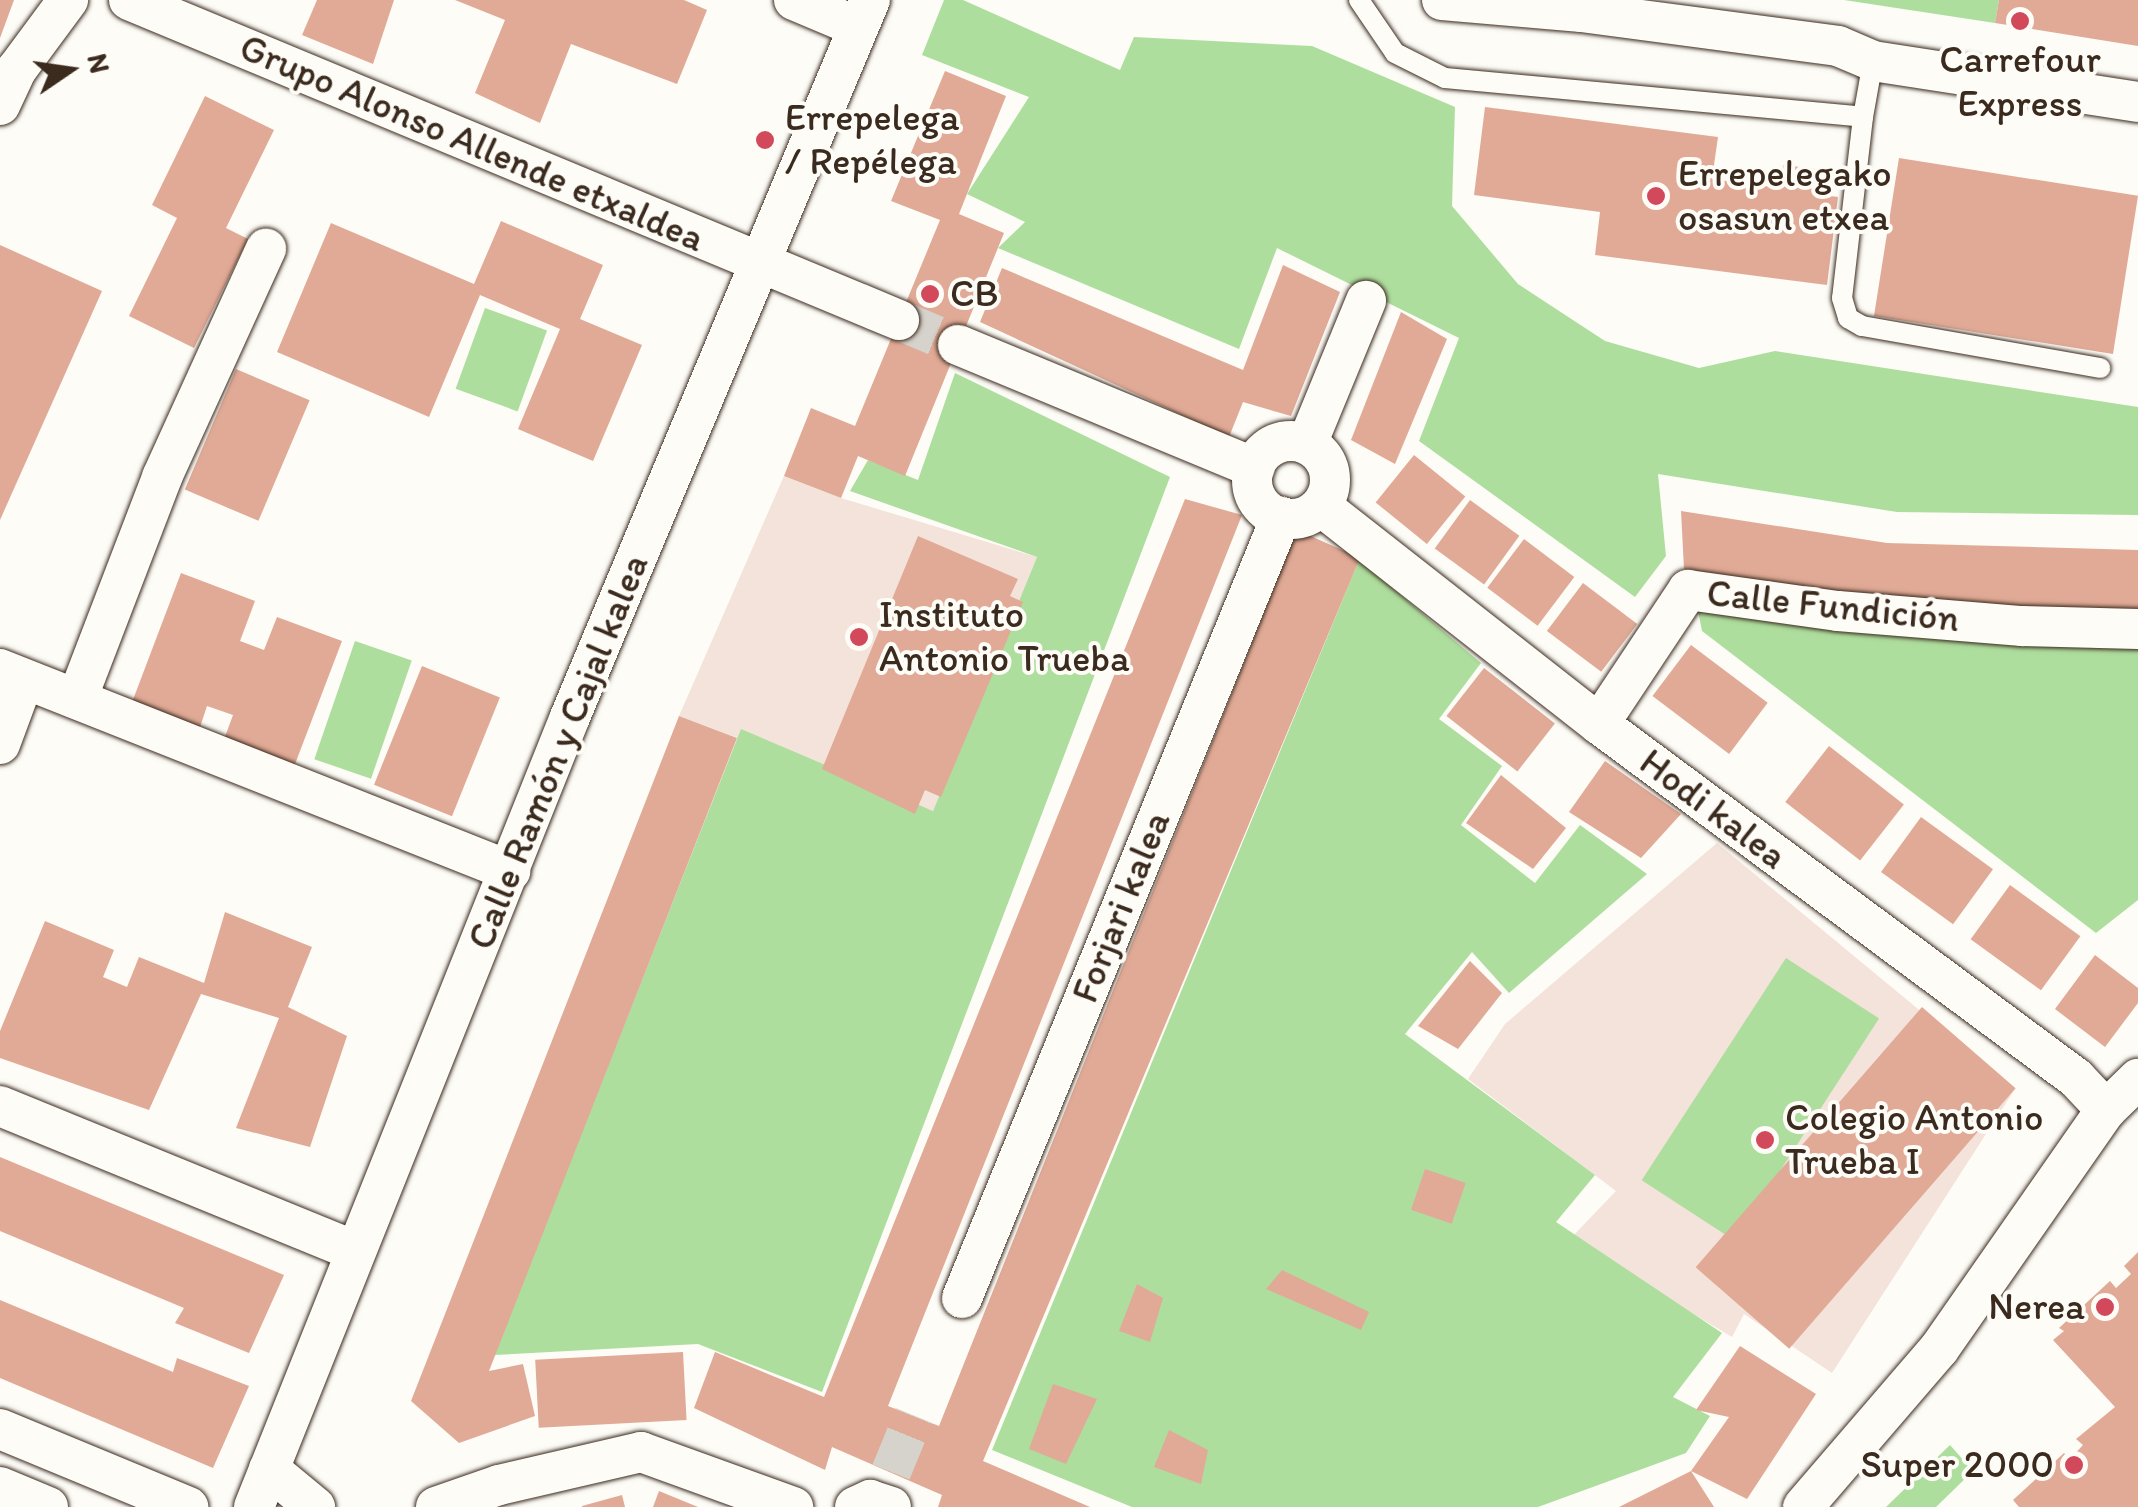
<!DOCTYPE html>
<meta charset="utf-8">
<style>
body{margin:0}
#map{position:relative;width:2138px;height:1507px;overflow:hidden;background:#fdfcf7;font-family:Itim,sans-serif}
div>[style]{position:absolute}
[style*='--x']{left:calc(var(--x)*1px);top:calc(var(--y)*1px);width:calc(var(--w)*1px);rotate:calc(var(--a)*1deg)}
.built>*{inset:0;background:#f4e3da}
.green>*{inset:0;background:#aede9e;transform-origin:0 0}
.building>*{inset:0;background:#e0aa96;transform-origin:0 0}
.street-tunnel>*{height:40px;margin-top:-20px;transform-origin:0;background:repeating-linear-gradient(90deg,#d6d2cc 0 40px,transparent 0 60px)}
.roads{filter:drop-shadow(0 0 2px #3b2a1e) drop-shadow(0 0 2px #3b2a1e)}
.lane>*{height:20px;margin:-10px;padding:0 10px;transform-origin:10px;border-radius:10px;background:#fdfcf7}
.street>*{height:40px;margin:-20px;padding:0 20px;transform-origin:20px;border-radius:20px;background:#fdfcf7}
.street>.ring{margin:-20px;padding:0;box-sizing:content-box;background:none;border:40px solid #fdfcf7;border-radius:50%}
.dots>*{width:28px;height:28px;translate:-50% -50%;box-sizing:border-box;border:5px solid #fdfcf7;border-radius:50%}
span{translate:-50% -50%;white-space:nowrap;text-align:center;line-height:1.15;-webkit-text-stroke:8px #fdfcf7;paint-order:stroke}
.poi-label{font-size:38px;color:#3b2a1e}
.left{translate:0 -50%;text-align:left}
.right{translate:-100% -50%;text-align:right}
.street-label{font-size:38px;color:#3b2a1e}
.north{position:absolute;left:20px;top:20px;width:100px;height:100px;-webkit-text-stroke:8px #fdfcf7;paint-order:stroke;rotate:77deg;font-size:28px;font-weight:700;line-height:40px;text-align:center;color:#3b2a1e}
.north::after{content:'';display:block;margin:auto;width:35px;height:45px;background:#3b2a1e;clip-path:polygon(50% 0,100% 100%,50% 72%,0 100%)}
</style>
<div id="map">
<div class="built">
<div style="clip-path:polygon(784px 476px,841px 498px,1037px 557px,933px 811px,679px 716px)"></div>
<div style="clip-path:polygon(1717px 843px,2015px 1089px,1832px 1373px,1744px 1314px,1732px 1337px,1569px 1240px,1616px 1191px,1468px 1079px,1505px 1024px)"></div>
</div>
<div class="green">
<div style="clip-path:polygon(944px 0,963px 0,1120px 70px,1134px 37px,1312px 46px,1455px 107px,1452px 206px,1518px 284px,1605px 341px,1699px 368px,1775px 351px,2138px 407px,2138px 515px,1897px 512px,1658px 474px,1666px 556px,1635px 597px,1419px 441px,1459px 338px,1277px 248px,1239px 349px,998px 248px,1025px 222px,967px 194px,1029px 97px,922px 55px)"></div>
<div style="clip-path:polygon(1844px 0,1999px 0,1995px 23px)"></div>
<div style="left:485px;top:308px;width:66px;height:86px;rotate:20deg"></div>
<div style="clip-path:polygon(955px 373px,1170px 477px,822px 1392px,698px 1344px,494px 1355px,741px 729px,933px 811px,1037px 557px,850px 491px,868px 460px,918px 480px)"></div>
<div style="clip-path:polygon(1359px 560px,1481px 663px,1439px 719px,1502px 766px,1461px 825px,1535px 883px,1580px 825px,1647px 874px,1509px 993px,1472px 952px,1405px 1034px,1595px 1175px,1556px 1222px,1722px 1333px,1673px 1397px,1710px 1416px,1686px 1453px,1538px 1507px,1132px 1507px,992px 1450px)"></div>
<div style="clip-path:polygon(1690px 570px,2138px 613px,2138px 900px,2096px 933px,1702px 631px)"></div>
<div style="left:355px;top:641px;width:60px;height:125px;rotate:19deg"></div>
<div style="left:1786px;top:958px;width:111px;height:265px;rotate:33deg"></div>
<div style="clip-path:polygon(1950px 1445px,1973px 1471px,1936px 1507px,1886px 1507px)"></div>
</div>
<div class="building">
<div style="clip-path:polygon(0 0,14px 0,0 38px)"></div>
<div style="clip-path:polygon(317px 0,394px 0,373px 64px,302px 35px)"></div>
<div style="clip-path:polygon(455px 0,684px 0,707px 10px,677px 84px,571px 44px,540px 123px,475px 93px,505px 20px)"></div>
<div style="clip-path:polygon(1999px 0,2138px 0,2138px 46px,1995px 23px)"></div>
<div style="clip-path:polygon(945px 71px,1006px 96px,959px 214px,1004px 233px,905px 476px,858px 456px,841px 498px,784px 476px,811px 408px,855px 426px,940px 220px,891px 201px)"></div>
<div style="clip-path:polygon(205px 96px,274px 130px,226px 228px,248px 239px,194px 348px,129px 316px,177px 218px,152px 205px)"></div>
<div style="clip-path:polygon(1485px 107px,1718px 137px,1712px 179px,1780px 188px,1783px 165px,1826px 170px,1823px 195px,1838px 197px,1827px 285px,1595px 255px,1600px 212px,1474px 195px)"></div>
<div style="left:1899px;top:158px;width:242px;height:160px;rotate:9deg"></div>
<div style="clip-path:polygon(501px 221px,603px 265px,580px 319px,642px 345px,593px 461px,518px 429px,560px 329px,480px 295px,429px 417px,277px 352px,331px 223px,474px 284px)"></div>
<div style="clip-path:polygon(0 245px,102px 291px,0 520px)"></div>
<div style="clip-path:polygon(1283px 265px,1340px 292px,1291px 416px,1243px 402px,1229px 437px,980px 322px,1002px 268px,1243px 370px)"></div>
<div style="clip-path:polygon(1401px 312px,1447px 339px,1395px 464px,1351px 440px)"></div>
<div style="left:236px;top:369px;width:80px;height:131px;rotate:23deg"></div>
<div style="left:1414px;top:455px;width:66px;height:61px;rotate:39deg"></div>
<div style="clip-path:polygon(1185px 499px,1242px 515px,888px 1406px,939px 1426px,1297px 530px,1360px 558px,983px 1461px,1090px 1507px,938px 1507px,942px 1495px,832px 1447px,825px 1470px,694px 1408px,715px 1352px,824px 1397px)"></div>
<div style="left:1470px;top:500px;width:61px;height:60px;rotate:36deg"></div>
<div style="clip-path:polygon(1681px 511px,1887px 543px,2138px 550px,2138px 617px,1897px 607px,1684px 569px)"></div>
<div style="clip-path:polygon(918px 536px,1018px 579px,1010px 596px,1023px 602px,941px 797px,925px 790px,915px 814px,822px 769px)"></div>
<div style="left:1524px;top:539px;width:63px;height:61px;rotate:37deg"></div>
<div style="clip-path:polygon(181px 573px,255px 601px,240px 641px,264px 650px,277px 617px,342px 641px,292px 772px,222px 745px,233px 715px,207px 706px,199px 730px,131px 705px)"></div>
<div style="left:1583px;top:583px;width:68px;height:60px;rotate:37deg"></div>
<div style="left:1691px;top:645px;width:96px;height:64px;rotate:37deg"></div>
<div style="left:422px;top:666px;width:84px;height:128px;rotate:22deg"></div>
<div style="left:1484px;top:668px;width:90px;height:61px;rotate:38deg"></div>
<div style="clip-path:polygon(679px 716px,737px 738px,489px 1371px,523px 1364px,535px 1416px,459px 1443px,411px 1401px)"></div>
<div style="left:1829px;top:746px;width:95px;height:71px;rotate:38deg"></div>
<div style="clip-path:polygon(1605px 761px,1681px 814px,1641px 858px,1569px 812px)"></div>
<div style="clip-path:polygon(1501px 775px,1566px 828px,1533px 869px,1466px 823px)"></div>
<div style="left:1921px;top:817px;width:89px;height:68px;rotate:36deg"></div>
<div style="left:2010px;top:885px;width:87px;height:67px;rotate:36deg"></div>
<div style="clip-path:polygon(225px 912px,312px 947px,288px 1007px,347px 1036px,310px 1147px,236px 1128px,279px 1018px,201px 994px,149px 1110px,0 1058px,0 1031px,45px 921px,114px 950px,103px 977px,127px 987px,139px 957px,204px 983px)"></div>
<div style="clip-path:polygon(2095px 955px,2138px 988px,2138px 1003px,2105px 1047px,2055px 1009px)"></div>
<div style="clip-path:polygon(1470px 961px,1502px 993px,1458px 1049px,1418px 1026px)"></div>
<div style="left:1922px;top:1007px;width:124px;height:345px;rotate:41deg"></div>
<div style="clip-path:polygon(0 1157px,284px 1275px,249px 1353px,175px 1323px,184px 1308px,0 1231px)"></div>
<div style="left:1425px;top:1169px;width:43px;height:43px;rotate:19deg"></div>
<div style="clip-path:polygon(2138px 1252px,2138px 1507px,2019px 1507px,2013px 1500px,2064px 1453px,2070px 1459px,2083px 1445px,2076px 1439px,2115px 1407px,2053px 1340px,2064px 1331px,2059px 1328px,2110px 1281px,2116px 1288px,2131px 1274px,2124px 1266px)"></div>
<div style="clip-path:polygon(1282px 1270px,1369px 1312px,1361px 1330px,1266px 1289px)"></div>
<div style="clip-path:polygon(1137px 1284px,1163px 1298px,1150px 1342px,1119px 1331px)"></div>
<div style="clip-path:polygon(0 1300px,173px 1372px,177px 1358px,249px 1386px,213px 1468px,0 1378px)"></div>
<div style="clip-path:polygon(1740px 1346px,1816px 1394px,1747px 1499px,1691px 1471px,1714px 1507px,1619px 1507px,1691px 1471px,1729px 1417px,1696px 1410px)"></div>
<div style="left:683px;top:1352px;width:68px;height:148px;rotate:87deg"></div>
<div style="clip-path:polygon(1053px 1384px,1097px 1399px,1066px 1464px,1029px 1449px)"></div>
<div style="clip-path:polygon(1169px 1430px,1208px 1450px,1201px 1484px,1154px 1467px)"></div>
<div style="clip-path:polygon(659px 1491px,698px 1507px,653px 1507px)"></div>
<div style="clip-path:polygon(622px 1495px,625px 1507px,582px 1507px,582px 1506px)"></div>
</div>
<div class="street-tunnel">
<div style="--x:899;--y:320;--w:64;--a:23"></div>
<div style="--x:891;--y:1472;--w:61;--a:-67.7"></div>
</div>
<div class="roads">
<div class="lane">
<div style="--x:1359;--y:0;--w:64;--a:55.8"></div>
<div style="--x:1395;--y:53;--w:56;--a:26.6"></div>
<div style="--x:1445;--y:78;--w:420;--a:5.3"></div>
<div style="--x:1863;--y:117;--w:57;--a:-79.9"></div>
<div style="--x:1863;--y:117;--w:182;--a:96.6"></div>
<div style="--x:1842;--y:298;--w:21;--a:73"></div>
<div style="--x:1848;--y:318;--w:16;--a:30"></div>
<div style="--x:1862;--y:326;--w:242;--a:10"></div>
</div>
<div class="street">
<div style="--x:129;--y:0;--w:834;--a:22.57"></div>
<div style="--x:794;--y:0;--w:69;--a:22.9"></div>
<div style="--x:1442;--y:0;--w:140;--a:4.9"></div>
<div style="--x:1581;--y:12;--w:259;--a:7.5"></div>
<div style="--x:1838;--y:46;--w:38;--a:23"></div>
<div style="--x:1873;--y:61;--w:268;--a:8.8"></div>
<div style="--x:0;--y:105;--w:40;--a:-65"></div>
<div style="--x:17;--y:69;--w:86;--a:-53.5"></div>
<div style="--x:958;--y:345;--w:321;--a:22.5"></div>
<div class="ring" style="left:1252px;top:441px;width:38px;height:38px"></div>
<div style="--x:1307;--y:444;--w:155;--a:-67.6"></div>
<div style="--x:1321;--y:506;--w:353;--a:38.1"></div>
<div style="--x:1599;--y:724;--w:594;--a:36.58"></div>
<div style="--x:2076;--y:1078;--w:44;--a:46.8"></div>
<div style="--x:0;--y:669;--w:549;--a:21.61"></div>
<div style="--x:77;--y:699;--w:238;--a:-69"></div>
<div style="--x:162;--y:477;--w:251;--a:-65.5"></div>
<div style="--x:1599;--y:724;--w:161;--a:-56.4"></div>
<div style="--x:1688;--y:590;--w:151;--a:8"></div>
<div style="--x:1838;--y:611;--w:185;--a:4.7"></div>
<div style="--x:2022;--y:626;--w:116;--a:1.5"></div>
<div style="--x:0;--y:744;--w:69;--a:-69.7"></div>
<div style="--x:0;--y:1106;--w:384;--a:22.2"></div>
<div style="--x:962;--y:1298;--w:844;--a:-67.78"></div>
<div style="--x:0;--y:1429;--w:204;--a:22.5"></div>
<div style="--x:269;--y:1469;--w:60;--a:39.6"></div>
<div style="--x:0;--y:1487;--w:52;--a:22.6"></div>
<div style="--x:254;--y:1507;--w:851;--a:-68.2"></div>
<div style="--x:570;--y:717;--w:777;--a:-67.3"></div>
<div style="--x:436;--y:1507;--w:67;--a:-19.2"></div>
<div style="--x:499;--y:1485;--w:146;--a:-13.1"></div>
<div style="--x:641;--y:1452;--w:162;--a:19.9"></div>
<div style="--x:855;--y:1507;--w:17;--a:-25"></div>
<div style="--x:870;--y:1500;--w:22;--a:18"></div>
<div style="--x:1803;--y:1507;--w:208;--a:-49.3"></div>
<div style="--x:1939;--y:1349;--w:292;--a:-55.1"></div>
<div style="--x:2106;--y:1110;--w:45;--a:-44.1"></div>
</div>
</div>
<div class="dots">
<div style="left:2020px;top:21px;background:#d1495b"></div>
<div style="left:765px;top:140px;background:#d1495b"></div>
<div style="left:1656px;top:196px;background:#d1495b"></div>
<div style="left:930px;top:294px;background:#d1495b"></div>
<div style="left:859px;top:637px;background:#d1495b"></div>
<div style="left:1765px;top:1140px;background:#d1495b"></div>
<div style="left:2105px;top:1307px;background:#d1495b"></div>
<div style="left:2074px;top:1465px;background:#d1495b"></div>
</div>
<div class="poi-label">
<span style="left:2020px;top:82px">Carrefour<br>Express</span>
<span class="left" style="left:785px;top:140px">Errepelega<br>/ Repélega</span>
<span class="left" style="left:1678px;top:196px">Errepelegako<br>osasun etxea</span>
<span class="left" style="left:950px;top:294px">CB</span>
<span class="left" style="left:879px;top:637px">Instituto<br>Antonio Trueba</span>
<span class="left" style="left:1785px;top:1140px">Colegio Antonio<br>Trueba I</span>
<span class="right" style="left:2085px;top:1307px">Nerea</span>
<span class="right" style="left:2054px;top:1465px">Super 2000</span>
</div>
<div class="street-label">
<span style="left:472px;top:143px;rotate:23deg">Grupo Alonso Allende etxaldea</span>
<span style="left:1833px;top:606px;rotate:6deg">Calle Fundición</span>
<span style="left:558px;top:752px;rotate:-68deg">Calle Ramón y Cajal kalea</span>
<span style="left:1713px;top:809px;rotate:37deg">Hodi kalea</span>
<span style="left:1121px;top:907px;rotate:-68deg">Forjari kalea</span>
</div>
<div class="north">N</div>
</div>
